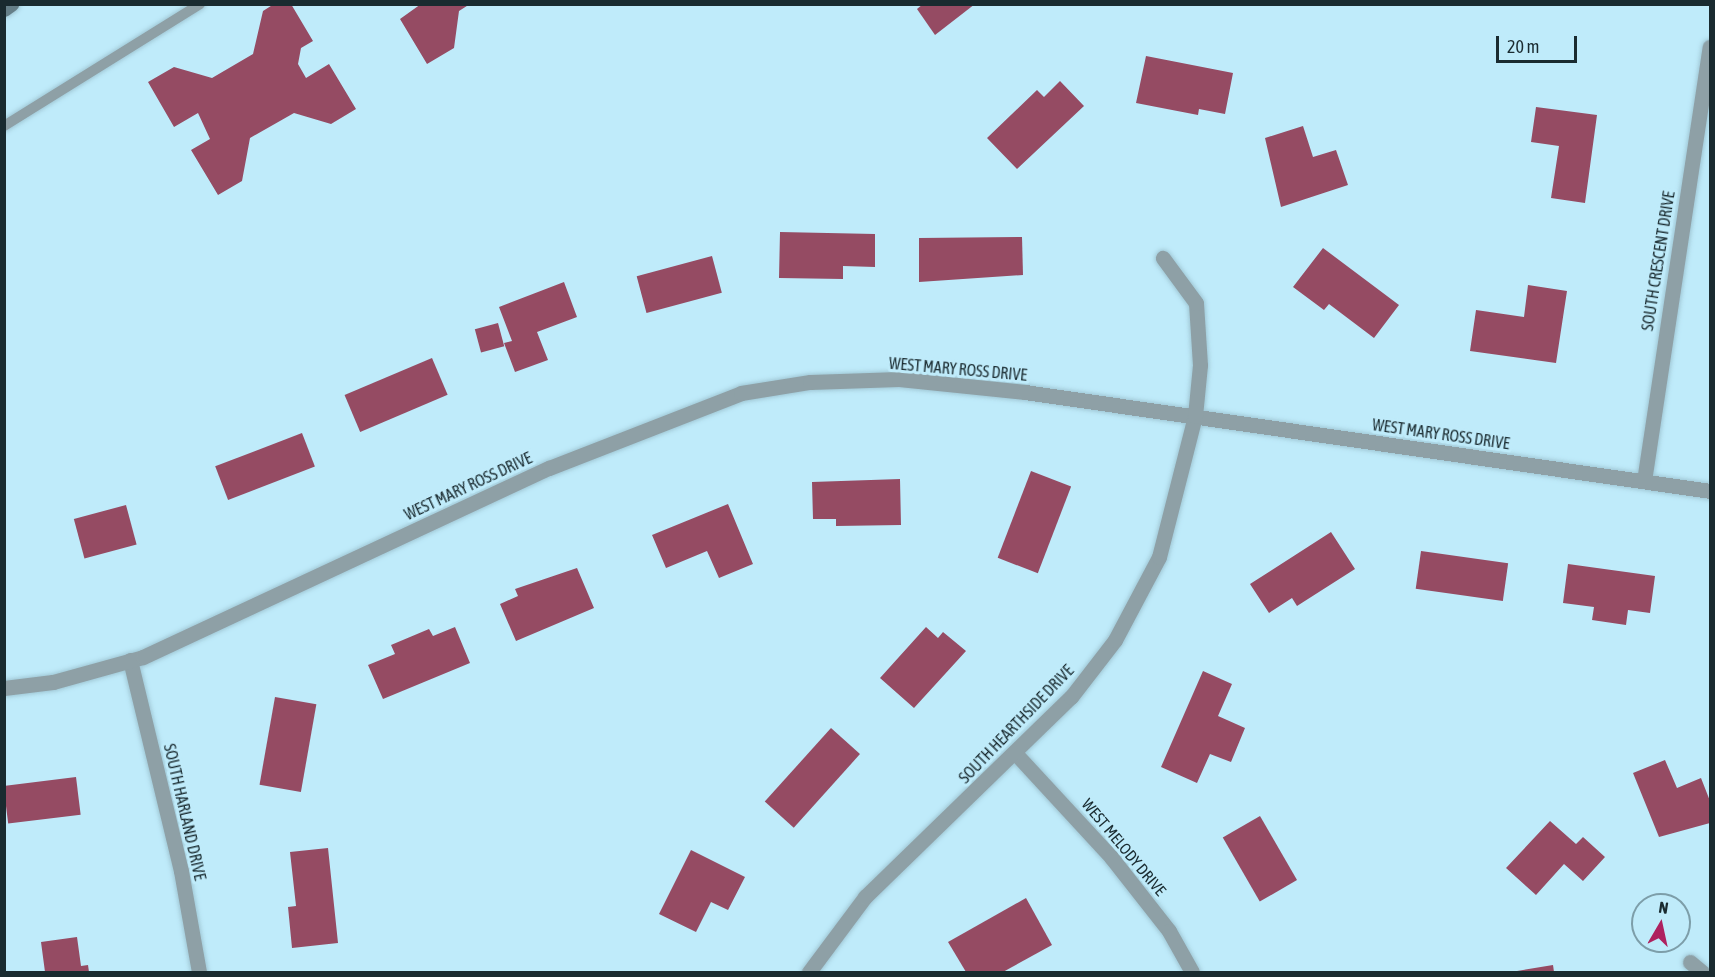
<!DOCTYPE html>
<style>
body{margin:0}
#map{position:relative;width:1715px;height:977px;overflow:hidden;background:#bfebfa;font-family:"Asap Condensed",sans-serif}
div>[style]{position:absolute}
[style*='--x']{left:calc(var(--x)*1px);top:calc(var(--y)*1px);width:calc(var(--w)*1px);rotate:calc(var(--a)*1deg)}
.building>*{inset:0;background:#954b63;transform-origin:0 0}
.roads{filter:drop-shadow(0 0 2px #a1c8d6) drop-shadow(0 0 2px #a1c8d6)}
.lane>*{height:10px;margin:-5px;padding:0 5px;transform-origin:5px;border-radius:5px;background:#8ea0a6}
.street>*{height:15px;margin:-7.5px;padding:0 7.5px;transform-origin:7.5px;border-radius:7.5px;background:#8ea0a6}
.secondary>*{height:15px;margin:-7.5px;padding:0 7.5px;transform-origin:7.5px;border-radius:7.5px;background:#657f88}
span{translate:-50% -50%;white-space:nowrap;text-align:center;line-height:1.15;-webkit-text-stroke:6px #bfebfa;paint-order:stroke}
.street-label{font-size:16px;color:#1a2b30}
.frame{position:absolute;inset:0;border:6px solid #1a2b30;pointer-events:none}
.north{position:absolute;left:1631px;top:893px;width:60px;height:60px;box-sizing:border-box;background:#bfebfa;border:2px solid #7d9ea9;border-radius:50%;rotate:9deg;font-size:16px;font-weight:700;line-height:24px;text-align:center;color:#1a2b30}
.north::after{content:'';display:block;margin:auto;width:21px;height:27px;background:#ae215f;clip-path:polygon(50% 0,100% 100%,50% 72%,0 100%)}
.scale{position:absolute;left:1496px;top:36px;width:81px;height:27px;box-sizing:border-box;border:3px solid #1a2b30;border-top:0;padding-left:8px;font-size:18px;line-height:21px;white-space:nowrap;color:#1a2b30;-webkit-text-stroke:4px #bfebfa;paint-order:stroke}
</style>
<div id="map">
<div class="building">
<div style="clip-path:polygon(274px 4px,291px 4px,313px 41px,301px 48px,298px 64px,306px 78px,329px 64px,356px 109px,331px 124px,294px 113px,250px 138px,242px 181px,218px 195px,191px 150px,210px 139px,198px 113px,174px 127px,148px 82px,174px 67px,212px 78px,253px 54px,263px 11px)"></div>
<div style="clip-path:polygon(421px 4px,470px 4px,459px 11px,454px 48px,427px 64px,400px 19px)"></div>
<div style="clip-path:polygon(923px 4px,975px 4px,935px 35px,917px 9px)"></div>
<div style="clip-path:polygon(1146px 56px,1233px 73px,1225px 114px,1199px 109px,1198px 115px,1136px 103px)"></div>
<div style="clip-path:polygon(1060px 81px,1084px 106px,1017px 169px,987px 138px,1037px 90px,1044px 97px)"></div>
<div style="clip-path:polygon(1536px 107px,1597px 115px,1585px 203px,1551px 198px,1559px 146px,1531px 142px)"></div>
<div style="clip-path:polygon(1303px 126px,1313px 157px,1336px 150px,1348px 185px,1281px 207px,1265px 138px)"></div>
<div style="clip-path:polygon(780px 232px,875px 234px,875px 267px,843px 266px,843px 279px,779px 278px)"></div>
<div style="clip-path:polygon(1022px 237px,1023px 275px,919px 282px,919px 238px)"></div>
<div style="clip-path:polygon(1323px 248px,1399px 305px,1374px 338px,1329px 304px,1324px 310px,1293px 287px)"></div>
<div style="left:712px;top:256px;width:38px;height:78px;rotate:75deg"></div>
<div style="clip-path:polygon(564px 282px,577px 317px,537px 332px,548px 360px,515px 372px,504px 343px,512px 341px,499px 307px)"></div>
<div style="clip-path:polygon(1528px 285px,1567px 291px,1556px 363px,1470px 351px,1476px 310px,1524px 317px)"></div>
<div style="left:498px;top:323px;width:24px;height:24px;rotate:75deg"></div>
<div style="left:432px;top:358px;width:40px;height:95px;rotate:67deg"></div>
<div style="left:302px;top:433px;width:36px;height:93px;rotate:69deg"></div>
<div style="left:1031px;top:471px;width:43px;height:93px;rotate:21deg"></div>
<div style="clip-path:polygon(900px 479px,901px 525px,836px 526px,836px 519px,813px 519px,812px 482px)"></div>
<div style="clip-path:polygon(728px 504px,753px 564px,719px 578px,707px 551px,666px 568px,652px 535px)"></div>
<div style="left:126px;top:505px;width:41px;height:54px;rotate:75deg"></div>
<div style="clip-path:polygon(1331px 532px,1355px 569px,1297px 606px,1292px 598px,1269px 613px,1250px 584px)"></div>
<div style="left:1421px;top:551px;width:88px;height:38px;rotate:8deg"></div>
<div style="clip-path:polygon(1568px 564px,1655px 576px,1650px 613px,1628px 610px,1626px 625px,1592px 620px,1594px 607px,1563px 603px)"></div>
<div style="clip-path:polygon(577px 568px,594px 608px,516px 641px,500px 604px,518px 596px,515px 589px)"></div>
<div style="clip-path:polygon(455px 627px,470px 663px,383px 699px,368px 665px,395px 654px,391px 645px,429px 629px,433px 636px)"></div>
<div style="clip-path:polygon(926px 627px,938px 638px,943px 632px,966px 651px,914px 708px,880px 678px)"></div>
<div style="clip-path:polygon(1203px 671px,1232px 684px,1218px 716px,1245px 728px,1231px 762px,1210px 754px,1197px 783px,1161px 767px)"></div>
<div style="left:275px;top:697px;width:42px;height:89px;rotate:10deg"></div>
<div style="left:831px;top:728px;width:39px;height:99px;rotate:42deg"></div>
<div style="clip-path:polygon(1665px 760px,1677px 788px,1701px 778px,1710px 801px,1710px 823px,1659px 837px,1633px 773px)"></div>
<div style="left:76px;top:777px;width:38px;height:73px;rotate:83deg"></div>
<div style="left:1260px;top:816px;width:74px;height:43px;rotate:60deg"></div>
<div style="clip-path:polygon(1550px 821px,1576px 844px,1583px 837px,1605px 857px,1583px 881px,1564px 864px,1536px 895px,1506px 868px)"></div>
<div style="clip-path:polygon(328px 848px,338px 943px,292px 948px,288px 907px,296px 906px,290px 852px)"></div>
<div style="clip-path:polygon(691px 850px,745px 877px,728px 910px,711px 902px,696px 932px,659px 914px)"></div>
<div style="clip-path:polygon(1026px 898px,1052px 945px,1003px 972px,966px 972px,948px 942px)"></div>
<div style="clip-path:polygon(77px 937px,81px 966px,88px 965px,89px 972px,45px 972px,41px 942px)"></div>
<div style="clip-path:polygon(1553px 965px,1554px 972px,1517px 972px,1517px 971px)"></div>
</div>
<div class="roads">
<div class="lane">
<div style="--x:4;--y:126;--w:231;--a:-31.9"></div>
</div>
<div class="street">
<div style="--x:1644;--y:481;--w:439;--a:-81.4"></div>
<div style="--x:130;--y:660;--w:217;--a:76.4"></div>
<div style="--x:181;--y:871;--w:103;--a:79.9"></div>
<div style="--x:4;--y:688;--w:49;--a:-7"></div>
<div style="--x:53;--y:682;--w:93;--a:-15.5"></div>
<div style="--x:143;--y:657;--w:448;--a:-25"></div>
<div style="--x:549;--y:468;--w:206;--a:-21.3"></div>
<div style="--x:741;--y:393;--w:70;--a:-9.1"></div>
<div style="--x:810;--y:382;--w:89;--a:-1.9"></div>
<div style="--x:899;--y:379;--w:127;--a:5.9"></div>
<div style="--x:1025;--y:392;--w:692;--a:8.22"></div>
<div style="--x:1016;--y:754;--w:140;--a:47.3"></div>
<div style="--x:1111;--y:857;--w:94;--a:51.9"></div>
<div style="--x:1169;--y:931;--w:47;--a:60.7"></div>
<div style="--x:1690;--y:962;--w:16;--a:40"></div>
<div style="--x:809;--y:972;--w:94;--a:-53.3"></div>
<div style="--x:865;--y:897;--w:287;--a:-44.2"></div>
<div style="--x:1071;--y:697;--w:72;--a:-52.3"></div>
<div style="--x:1115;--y:640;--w:94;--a:-62.1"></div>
<div style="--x:1159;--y:557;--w:146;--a:-75.7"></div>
<div style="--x:1195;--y:416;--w:51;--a:-84.4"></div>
<div style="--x:1200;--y:365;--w:62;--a:-93.7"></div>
<div style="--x:1196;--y:303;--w:56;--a:-126.3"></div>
</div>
<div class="secondary">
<div style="--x:4;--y:9;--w:9;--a:-36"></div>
</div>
</div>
<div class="street-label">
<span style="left:1658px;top:261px;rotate:-81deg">SOUTH CRESCENT DRIVE</span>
<span style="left:958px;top:369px;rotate:5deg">WEST MARY ROSS DRIVE</span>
<span style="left:1441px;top:434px;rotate:8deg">WEST MARY ROSS DRIVE</span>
<span style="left:468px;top:486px;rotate:-25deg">WEST MARY ROSS DRIVE</span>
<span style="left:1016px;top:724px;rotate:-46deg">SOUTH HEARTHSIDE DRIVE</span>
<span style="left:185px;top:812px;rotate:77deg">SOUTH HARLAND DRIVE</span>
<span style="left:1124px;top:847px;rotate:50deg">WEST MELODY DRIVE</span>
</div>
<div class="frame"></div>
<div class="north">N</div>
<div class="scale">20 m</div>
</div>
